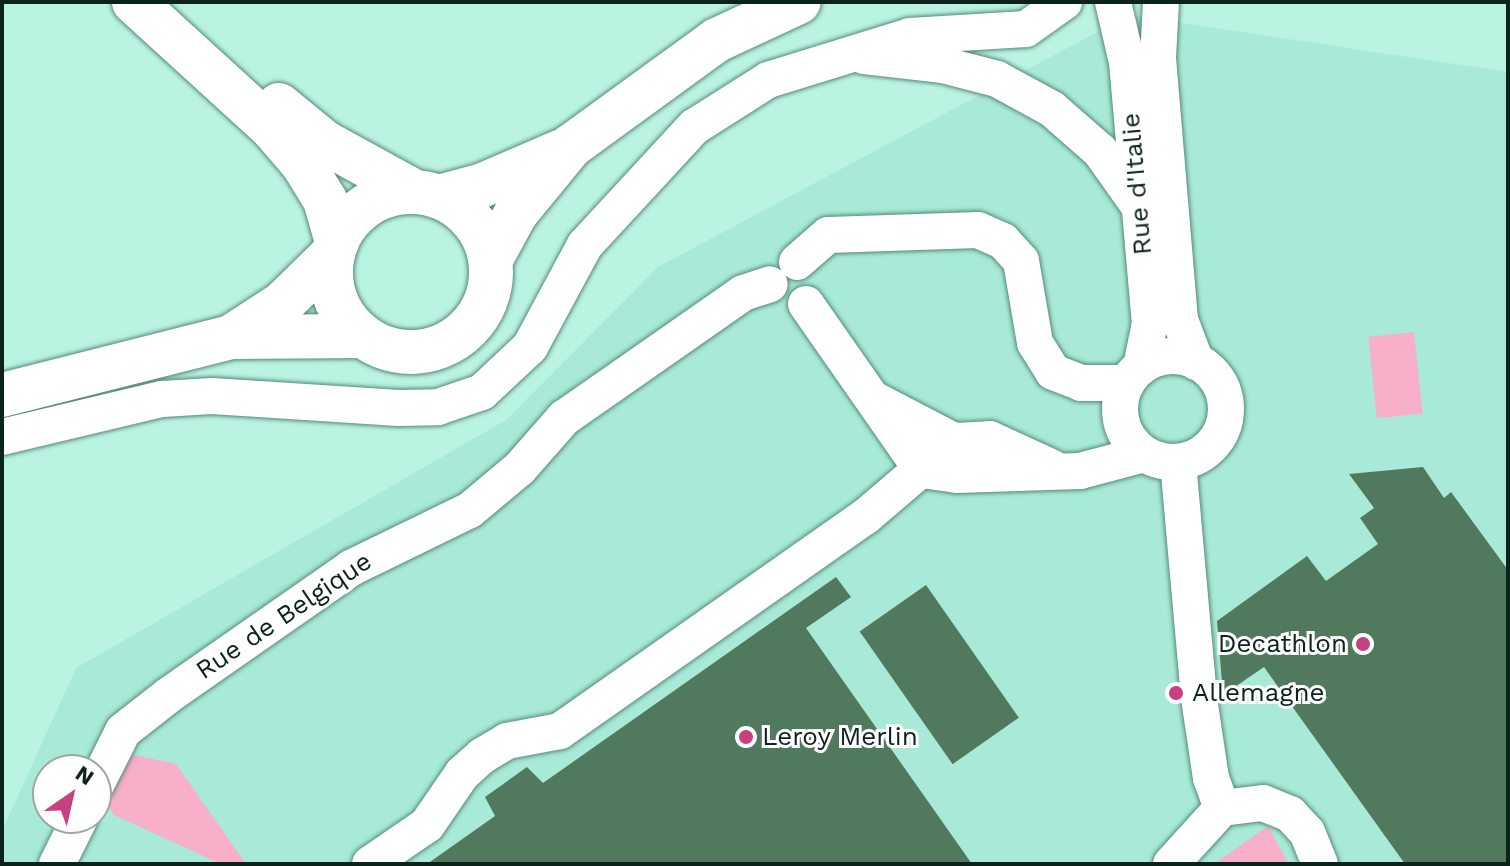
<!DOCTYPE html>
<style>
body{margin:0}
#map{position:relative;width:1510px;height:866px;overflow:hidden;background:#bbf3e3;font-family:"Work Sans",sans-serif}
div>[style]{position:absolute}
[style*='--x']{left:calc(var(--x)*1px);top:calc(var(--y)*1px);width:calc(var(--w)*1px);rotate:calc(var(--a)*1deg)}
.built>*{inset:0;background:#a8ead7}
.green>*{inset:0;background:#f7afca;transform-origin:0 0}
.building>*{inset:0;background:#50795e;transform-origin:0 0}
.roads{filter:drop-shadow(0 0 2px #558a7c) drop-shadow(0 0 2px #558a7c)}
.minor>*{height:36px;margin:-18px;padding:0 18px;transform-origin:18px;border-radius:18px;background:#fff}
.minor>.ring{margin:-18px;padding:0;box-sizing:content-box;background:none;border:36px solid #fff;border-radius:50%}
.major>*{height:44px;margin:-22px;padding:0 22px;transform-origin:22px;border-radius:22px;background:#fff}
.major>.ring{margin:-22px;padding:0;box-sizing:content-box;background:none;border:44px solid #fff;border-radius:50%}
.highway>*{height:44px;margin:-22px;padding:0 22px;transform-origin:22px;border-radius:22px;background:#fff}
.dots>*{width:22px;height:22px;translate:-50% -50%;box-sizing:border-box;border:4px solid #fff;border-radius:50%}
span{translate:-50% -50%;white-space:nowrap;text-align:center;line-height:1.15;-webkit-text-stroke:6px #fff;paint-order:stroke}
.street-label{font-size:26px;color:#0c221d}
.poi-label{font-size:26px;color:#0c221d}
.right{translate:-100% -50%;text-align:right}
.left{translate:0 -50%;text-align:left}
.frame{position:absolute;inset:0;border:4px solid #0c221d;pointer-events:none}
.north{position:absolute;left:32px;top:754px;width:80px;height:80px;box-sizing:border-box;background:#fff;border:2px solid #9ea7a5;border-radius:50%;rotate:34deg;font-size:22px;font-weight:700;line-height:32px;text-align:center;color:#0c221d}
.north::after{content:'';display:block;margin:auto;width:28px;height:36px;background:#c74080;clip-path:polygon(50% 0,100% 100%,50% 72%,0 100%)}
</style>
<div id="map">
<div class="built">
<div style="clip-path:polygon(evenodd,1129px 15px,1508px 72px,1508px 864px,2px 864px,2px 831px,76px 668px,506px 420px,658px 267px,1129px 15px,48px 770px,96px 770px,96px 818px,48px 818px,48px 770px)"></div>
</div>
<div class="green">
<div style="left:1414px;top:332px;width:82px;height:46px;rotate:84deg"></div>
<div style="clip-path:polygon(134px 755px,176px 764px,246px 864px,221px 864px,114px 815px,105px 803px,121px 764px)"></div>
<div style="clip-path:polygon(1268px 826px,1289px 864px,1214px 864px)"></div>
</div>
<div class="building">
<div style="clip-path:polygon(1423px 467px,1444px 498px,1451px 492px,1508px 570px,1508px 864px,1405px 864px,1264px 667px,1223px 695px,1217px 621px,1307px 556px,1326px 581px,1378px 544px,1360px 518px,1374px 508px,1349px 474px)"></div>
<div style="clip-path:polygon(836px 577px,851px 597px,806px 628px,972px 864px,427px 864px,495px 816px,485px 797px,527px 767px,543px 783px)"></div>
<div style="left:926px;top:585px;width:162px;height:81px;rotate:55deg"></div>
</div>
<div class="roads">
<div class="minor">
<div style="--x:1113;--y:2;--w:62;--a:76.9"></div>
<div style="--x:1127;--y:62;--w:262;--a:85"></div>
<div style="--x:1150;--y:323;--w:45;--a:101.6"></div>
<div style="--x:1161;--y:2;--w:56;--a:93.1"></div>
<div style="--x:1158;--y:58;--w:263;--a:85.2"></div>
<div style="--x:1180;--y:320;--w:45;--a:69.1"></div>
<div style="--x:864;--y:56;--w:80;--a:6.5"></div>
<div style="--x:943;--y:65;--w:56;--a:14.5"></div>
<div style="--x:997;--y:79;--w:63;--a:28.6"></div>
<div style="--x:1052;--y:109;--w:64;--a:41.2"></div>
<div style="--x:1100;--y:151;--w:67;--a:54.7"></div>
<div style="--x:797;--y:262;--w:41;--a:-41.1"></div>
<div style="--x:828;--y:235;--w:150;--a:-1.9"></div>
<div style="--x:978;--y:230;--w:27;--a:24"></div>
<div style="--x:1003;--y:241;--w:27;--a:48"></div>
<div style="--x:1021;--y:261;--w:83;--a:80.3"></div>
<div style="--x:1035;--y:343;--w:34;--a:58"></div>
<div style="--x:1053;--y:372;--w:30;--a:21"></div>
<div style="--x:1081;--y:383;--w:46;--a:0"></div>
<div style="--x:806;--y:304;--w:203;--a:55.1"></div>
<div style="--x:922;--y:470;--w:35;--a:8"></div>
<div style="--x:957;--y:475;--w:123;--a:-1.9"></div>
<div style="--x:1080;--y:471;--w:66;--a:-14.9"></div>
<div class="ring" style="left:1120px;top:356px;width:70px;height:70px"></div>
<div style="--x:877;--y:401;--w:87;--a:27.5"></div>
<div style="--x:2;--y:437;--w:164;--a:-13.4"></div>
<div style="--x:162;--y:399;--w:50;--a:-3.4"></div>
<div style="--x:212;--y:396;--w:187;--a:3.7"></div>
<div style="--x:399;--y:408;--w:39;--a:-1"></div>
<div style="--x:438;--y:407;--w:46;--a:-18.8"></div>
<div style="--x:482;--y:392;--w:66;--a:-43.2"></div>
<div style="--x:530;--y:347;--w:116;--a:-61.7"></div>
<div style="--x:585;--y:245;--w:161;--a:-47.3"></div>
<div style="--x:694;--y:127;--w:88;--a:-32.4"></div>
<div style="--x:768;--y:80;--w:149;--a:-17.2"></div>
<div style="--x:910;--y:36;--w:116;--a:-3.5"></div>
<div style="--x:1026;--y:29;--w:47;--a:-35.4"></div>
<div style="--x:1178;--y:462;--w:237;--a:84.9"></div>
<div style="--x:1199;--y:698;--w:81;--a:81.5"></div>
<div style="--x:1211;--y:778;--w:32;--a:70"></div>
<div style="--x:96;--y:785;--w:60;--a:-63.4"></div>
<div style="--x:123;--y:731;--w:58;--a:-38"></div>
<div style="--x:169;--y:695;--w:222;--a:-34.9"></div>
<div style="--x:351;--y:568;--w:132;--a:-26"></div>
<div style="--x:470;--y:510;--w:65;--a:-40"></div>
<div style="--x:520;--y:468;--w:67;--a:-48.7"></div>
<div style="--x:564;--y:418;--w:218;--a:-34.9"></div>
<div style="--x:743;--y:293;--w:28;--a:-18"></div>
<div style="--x:1222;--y:808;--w:41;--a:-7"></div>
<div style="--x:1263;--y:803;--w:29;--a:22"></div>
<div style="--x:1290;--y:814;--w:25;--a:47"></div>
<div style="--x:1307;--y:832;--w:35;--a:68"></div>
<div style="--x:57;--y:864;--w:51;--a:-63.4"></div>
<div style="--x:370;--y:864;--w:69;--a:-34.4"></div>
<div style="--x:427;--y:825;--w:62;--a:-55.5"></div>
<div style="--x:462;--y:774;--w:27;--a:-42"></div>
<div style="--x:482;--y:756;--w:29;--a:-31"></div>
<div style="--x:507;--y:741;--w:54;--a:-10.7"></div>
<div style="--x:560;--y:731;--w:373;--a:-35.1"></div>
<div style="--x:865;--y:517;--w:117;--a:-40.5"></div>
<div style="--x:954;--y:441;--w:36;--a:-3"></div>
<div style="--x:990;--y:439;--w:69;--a:24.7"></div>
<div style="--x:1171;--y:864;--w:76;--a:-47.7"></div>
</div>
<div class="major">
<div class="ring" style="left:331px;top:192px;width:116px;height:116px"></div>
<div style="--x:439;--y:197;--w:46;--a:-15.3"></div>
<div style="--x:483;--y:185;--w:86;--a:-23.3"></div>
<div style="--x:491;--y:259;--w:52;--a:-61.5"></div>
<div style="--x:516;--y:213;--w:87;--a:-50.6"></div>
<div style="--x:571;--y:146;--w:180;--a:-36"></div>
<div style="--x:717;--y:40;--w:90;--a:-24.9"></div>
</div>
<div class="highway">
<div style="--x:134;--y:2;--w:187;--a:42.4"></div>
<div style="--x:272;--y:128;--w:48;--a:49.3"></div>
<div style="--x:303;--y:164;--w:42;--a:58.6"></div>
<div style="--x:325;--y:200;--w:44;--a:74.1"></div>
<div style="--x:279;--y:105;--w:58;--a:39.4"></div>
<div style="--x:324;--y:142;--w:104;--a:28.8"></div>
<div style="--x:231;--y:337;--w:62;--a:-33.2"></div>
<div style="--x:283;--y:303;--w:70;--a:-44.4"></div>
<div style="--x:2;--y:395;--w:236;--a:-14.2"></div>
<div style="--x:231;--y:337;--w:132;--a:-0.4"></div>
</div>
</div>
<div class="dots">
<div style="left:1363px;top:644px;background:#c74080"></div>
<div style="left:1176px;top:693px;background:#c74080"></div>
<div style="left:746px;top:737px;background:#c74080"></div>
</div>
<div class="street-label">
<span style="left:1137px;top:184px;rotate:-95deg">Rue d'Italie</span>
<span style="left:284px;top:616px;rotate:-34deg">Rue de Belgique</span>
</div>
<div class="poi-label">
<span class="right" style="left:1347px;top:644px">Decathlon</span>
<span class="left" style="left:1192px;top:693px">Allemagne</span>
<span class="left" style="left:762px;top:737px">Leroy Merlin</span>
</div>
<div class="frame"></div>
<div class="north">N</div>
</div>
